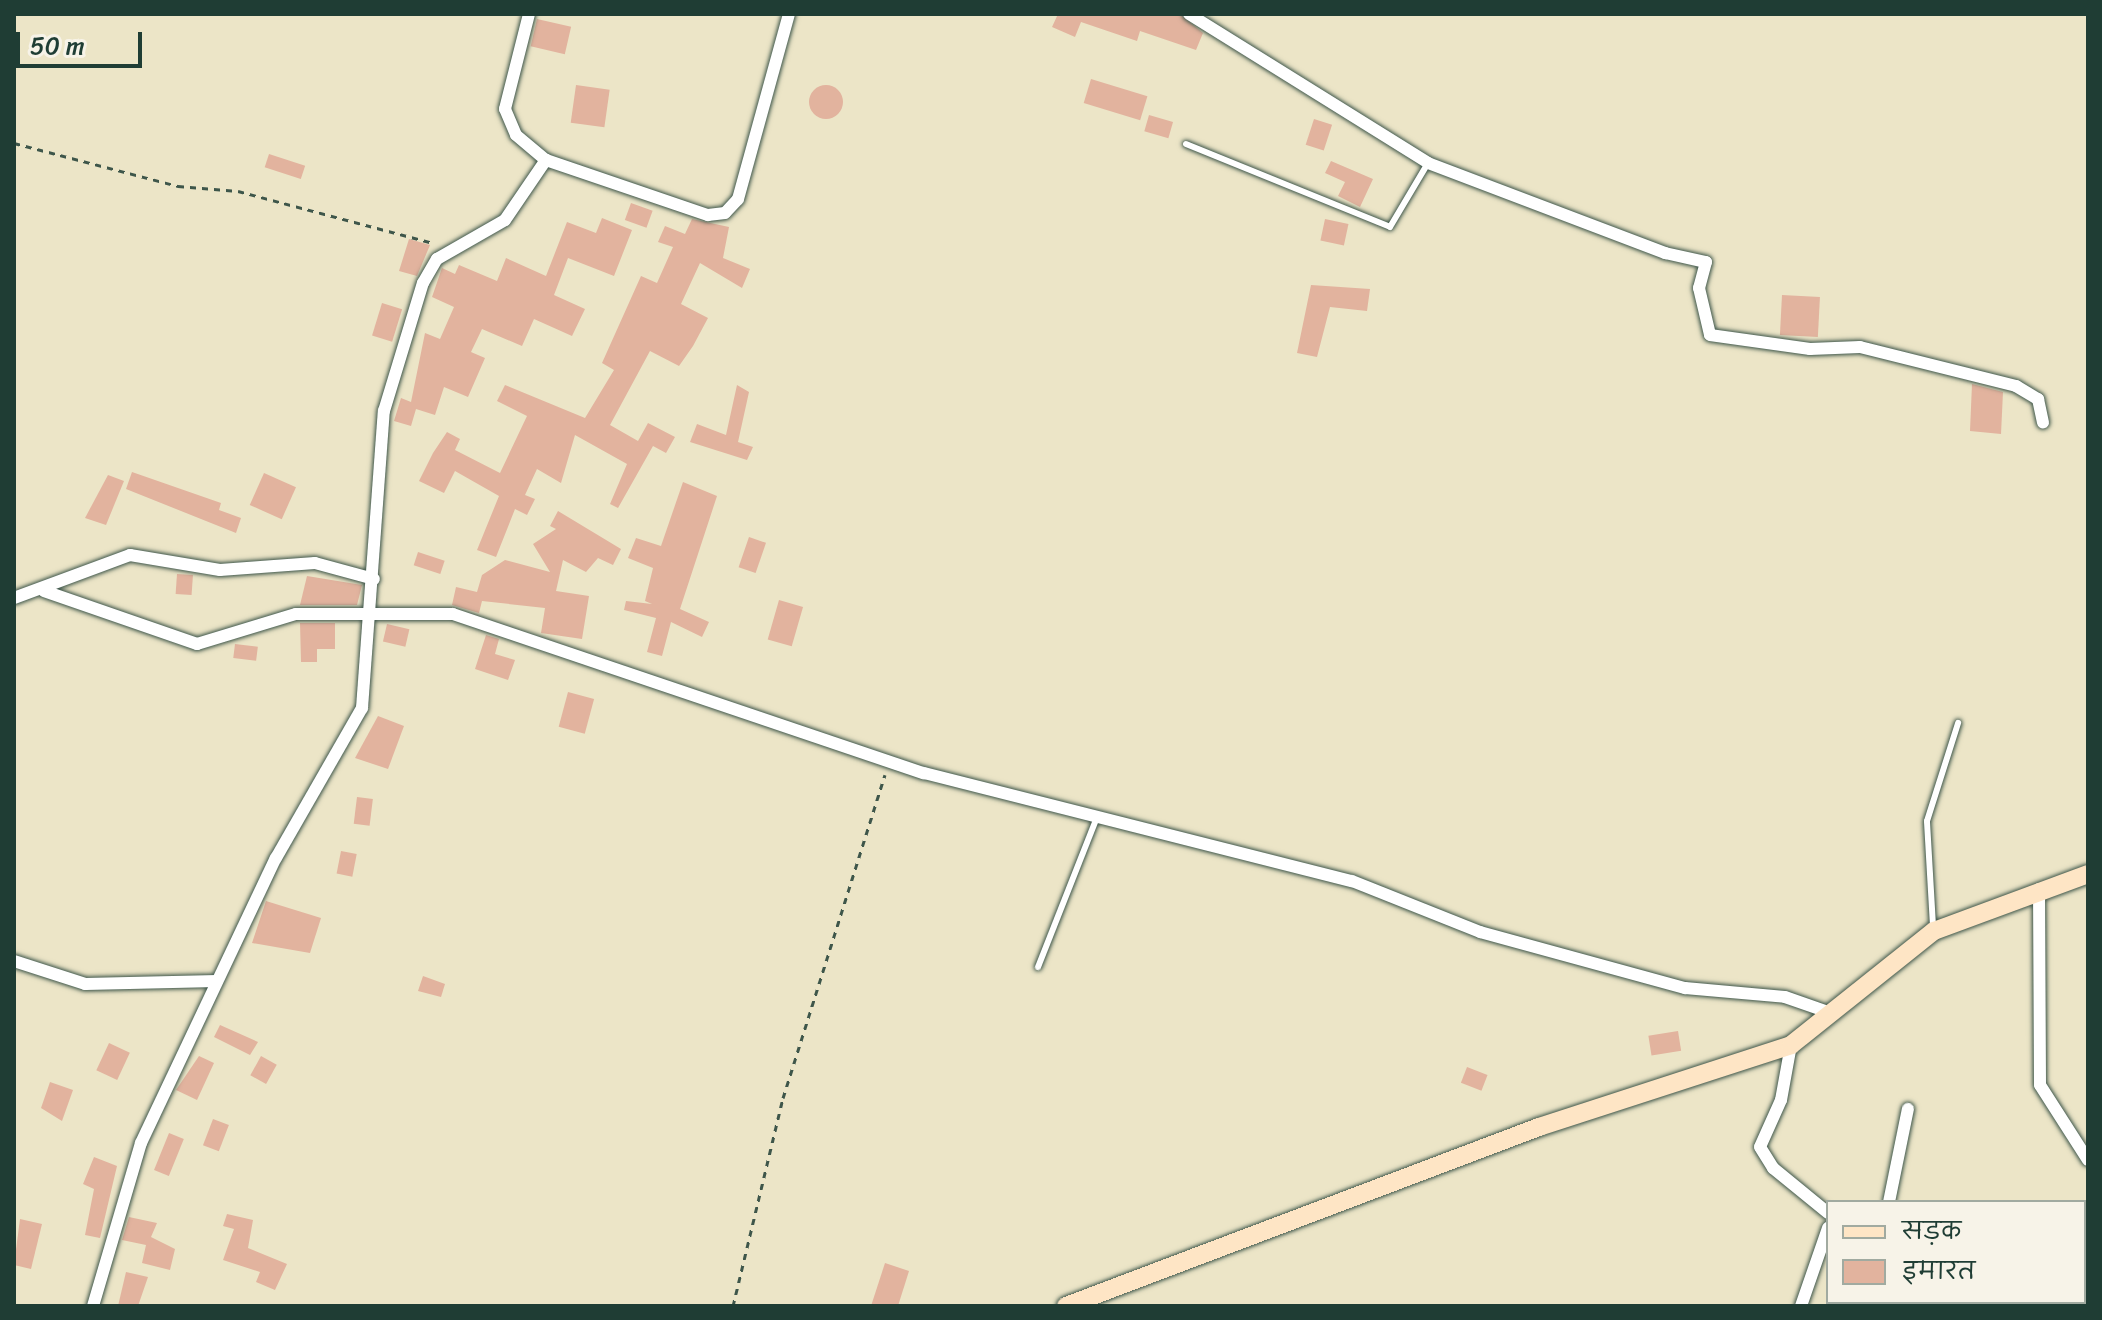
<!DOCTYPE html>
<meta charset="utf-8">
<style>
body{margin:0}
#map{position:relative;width:2102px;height:1320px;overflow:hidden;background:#ece5c7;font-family:Sriracha,"Playpen Sans Deva",sans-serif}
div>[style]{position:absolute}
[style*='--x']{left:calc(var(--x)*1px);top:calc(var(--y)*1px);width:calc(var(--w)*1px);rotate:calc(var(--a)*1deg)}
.building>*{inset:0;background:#e2b39e;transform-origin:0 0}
.round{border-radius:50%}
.path>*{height:3px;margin-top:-1.5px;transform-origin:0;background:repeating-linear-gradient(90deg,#3e564a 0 6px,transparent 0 12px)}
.roads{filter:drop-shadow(0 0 2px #3e564a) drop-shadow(0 0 2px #3e564a)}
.service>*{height:6px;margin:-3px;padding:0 3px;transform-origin:3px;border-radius:3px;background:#fff}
.minor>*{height:12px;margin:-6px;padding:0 6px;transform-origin:6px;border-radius:6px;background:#fff}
.secondary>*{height:18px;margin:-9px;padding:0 9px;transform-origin:9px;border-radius:9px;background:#fee5c5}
span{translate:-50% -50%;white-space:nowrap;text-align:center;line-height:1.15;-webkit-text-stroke:7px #f7f3e8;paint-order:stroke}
.frame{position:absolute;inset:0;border:16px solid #1f3d34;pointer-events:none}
.legend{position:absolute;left:1826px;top:1200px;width:260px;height:104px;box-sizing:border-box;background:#f7f3e8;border:2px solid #a1aaa0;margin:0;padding:10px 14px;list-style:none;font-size:24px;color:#1f3d34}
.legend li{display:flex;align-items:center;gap:16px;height:40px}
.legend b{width:40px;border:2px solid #a1aaa0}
.scale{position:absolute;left:16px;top:32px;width:126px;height:36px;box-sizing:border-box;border:4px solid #1f3d34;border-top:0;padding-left:10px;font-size:24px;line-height:28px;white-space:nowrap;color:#1f3d34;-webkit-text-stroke:6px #f7f3e8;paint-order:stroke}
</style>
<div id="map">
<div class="building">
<div style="clip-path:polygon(1058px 14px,1180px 14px,1203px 33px,1196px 50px,1140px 31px,1137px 41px,1081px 22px,1075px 37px,1052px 27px)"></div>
<div style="left:537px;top:19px;width:35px;height:28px;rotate:13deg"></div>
<div style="left:1091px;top:79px;width:59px;height:25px;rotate:17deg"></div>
<div class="round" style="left:809px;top:85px;width:34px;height:34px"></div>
<div style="left:576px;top:85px;width:34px;height:38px;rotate:8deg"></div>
<div style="left:1149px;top:115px;width:25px;height:17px;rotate:16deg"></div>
<div style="left:1314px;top:119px;width:19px;height:27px;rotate:18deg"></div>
<div style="left:269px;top:154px;width:38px;height:14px;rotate:18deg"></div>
<div style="clip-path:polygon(1331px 161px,1373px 179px,1360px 207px,1338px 196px,1345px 182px,1325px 173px)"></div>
<div style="left:631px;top:203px;width:23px;height:18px;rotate:20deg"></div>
<div style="clip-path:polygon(602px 218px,632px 230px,614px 276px,568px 258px,554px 295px,585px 309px,572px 336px,534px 319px,522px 346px,482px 329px,471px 352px,485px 358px,468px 397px,444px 387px,435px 415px,416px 409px,411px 426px,394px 421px,401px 398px,411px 402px,425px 333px,440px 339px,454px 307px,432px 297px,442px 268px,455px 274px,459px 265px,497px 281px,506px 258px,546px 276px,567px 222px,596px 233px)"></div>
<div style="clip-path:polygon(692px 219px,729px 227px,723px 258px,750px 269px,742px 288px,700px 263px,681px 304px,708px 318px,693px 346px,679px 366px,650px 351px,610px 425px,638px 441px,648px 423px,675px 437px,666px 453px,653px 446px,618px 508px,610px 504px,627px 464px,575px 435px,561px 483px,537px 469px,525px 495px,535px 499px,527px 515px,515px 509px,496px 557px,477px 550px,499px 496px,455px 471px,444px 493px,419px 481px,433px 453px,447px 432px,460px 439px,455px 450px,500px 473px,527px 416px,497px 401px,505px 385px,585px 418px,614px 370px,602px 363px,641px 276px,657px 283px,673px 247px,658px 242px,665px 226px,685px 234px)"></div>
<div style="left:1325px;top:219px;width:24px;height:22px;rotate:12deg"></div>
<div style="clip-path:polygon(409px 239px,430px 245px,417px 276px,399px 271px)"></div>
<div style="clip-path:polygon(1311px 285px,1370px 289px,1367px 311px,1330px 307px,1317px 357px,1297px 353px)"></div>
<div style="left:1782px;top:295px;width:38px;height:40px;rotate:3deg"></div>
<div style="left:382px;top:303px;width:21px;height:34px;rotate:17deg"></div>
<div style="clip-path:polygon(1972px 384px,2003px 392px,2001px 434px,1970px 431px)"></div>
<div style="clip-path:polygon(737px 385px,749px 392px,738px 442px,753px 447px,747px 460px,690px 442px,697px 424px,726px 435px)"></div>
<div style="clip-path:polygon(132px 472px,221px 503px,219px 510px,241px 518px,236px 533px,126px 489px)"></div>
<div style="left:264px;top:473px;width:35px;height:35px;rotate:24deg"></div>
<div style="clip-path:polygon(108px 475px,124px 481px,106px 525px,85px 518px)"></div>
<div style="clip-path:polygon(683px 482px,717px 496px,680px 609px,709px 622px,702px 637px,671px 622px,662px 656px,647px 652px,656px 618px,624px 610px,626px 601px,652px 604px,645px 601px,653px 568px,628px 558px,636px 538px,661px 546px)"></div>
<div style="clip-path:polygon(558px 511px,621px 549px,613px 565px,598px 558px,586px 572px,563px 560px,556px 591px,589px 596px,582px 639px,541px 633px,545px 608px,482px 601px,479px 613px,452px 605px,456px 587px,477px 592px,482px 575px,505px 560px,550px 572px,533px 544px,556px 529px,550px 526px)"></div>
<div style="left:749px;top:537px;width:18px;height:32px;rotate:19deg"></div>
<div style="left:418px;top:552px;width:28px;height:14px;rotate:18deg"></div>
<div style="left:177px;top:574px;width:16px;height:20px;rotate:4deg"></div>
<div style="clip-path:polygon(307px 576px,362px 585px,357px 605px,300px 605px)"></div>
<div style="left:779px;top:600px;width:25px;height:41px;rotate:16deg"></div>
<div style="clip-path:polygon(300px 623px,335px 623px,335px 649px,317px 649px,317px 662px,301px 662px)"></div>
<div style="left:387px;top:624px;width:23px;height:18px;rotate:13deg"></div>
<div style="clip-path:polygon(486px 635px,499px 639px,495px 654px,515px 660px,508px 680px,475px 669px)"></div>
<div style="left:235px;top:644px;width:23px;height:14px;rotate:7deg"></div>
<div style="left:568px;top:692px;width:27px;height:36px;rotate:15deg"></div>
<div style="clip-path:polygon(378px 716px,404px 726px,388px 769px,355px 758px)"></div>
<div style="left:357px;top:797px;width:16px;height:27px;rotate:7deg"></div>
<div style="left:341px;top:851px;width:16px;height:23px;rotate:11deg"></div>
<div style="clip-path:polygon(266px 901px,321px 918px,310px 953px,252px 943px)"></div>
<div style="clip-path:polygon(423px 976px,445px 984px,441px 997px,418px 991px)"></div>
<div style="clip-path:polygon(220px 1025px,258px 1042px,250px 1055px,214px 1037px)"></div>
<div style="left:1678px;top:1031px;width:20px;height:30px;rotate:81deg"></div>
<div style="left:109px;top:1043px;width:23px;height:30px;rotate:25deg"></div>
<div style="clip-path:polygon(199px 1056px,214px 1063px,197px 1100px,176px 1090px)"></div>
<div style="left:261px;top:1056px;width:18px;height:22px;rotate:29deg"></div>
<div style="left:1467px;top:1067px;width:22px;height:17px;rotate:21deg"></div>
<div style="clip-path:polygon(50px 1082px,73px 1090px,62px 1121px,41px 1108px)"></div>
<div style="left:213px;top:1119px;width:17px;height:28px;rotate:21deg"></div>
<div style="left:169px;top:1133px;width:16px;height:40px;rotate:22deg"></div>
<div style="clip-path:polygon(94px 1157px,117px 1166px,100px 1238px,85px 1235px,94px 1189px,83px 1184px)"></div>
<div style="clip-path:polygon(227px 1214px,253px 1220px,248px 1248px,287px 1264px,275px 1290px,256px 1282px,260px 1272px,223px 1260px,234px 1229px,223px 1226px)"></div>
<div style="clip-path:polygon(129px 1217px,157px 1223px,151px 1237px,175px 1249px,170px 1270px,142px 1263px,146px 1245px,122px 1240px)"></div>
<div style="clip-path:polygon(20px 1219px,42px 1224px,31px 1269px,14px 1265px)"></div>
<div style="clip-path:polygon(885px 1263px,909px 1271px,898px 1306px,871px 1306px)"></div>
<div style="clip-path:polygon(126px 1272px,148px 1277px,138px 1306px,118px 1306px)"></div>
</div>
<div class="path">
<div style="--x:14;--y:143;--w:170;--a:14.7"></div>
<div style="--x:178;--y:186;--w:60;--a:4.8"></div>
<div style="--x:238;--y:191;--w:202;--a:14.9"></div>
<div style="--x:733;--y:1306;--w:214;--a:-76.5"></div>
<div style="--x:783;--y:1098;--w:339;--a:-72.5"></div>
</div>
<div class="roads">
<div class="service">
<div style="--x:1186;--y:144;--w:220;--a:22.1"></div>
<div style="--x:1390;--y:227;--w:74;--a:-59.3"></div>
<div style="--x:1933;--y:926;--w:105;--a:-93.3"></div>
<div style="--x:1927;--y:821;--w:103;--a:-72.4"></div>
<div style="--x:1038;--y:967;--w:161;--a:-68.5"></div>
</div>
<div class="minor">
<div style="--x:529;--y:14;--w:98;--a:104.2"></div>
<div style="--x:505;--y:109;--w:28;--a:67"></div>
<div style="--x:516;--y:135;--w:39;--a:40"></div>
<div style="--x:1189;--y:14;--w:282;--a:31.9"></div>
<div style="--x:1428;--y:163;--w:254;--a:20.8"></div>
<div style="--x:1665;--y:253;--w:42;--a:12.4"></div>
<div style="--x:1706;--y:262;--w:27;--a:105"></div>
<div style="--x:1699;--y:288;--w:48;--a:76.8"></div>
<div style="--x:1710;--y:335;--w:101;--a:8"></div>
<div style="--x:1810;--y:349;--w:50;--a:-2.3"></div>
<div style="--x:1860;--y:347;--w:161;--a:14"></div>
<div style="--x:2016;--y:386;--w:26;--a:31"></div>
<div style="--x:2038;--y:399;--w:24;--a:78"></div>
<div style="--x:44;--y:591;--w:162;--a:19.1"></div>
<div style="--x:197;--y:644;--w:103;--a:-16.9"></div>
<div style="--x:296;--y:614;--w:157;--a:0"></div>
<div style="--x:453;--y:614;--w:497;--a:18.7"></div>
<div style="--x:924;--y:773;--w:441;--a:14.2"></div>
<div style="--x:1352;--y:881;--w:138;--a:21.7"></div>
<div style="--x:1480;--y:932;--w:213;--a:15.3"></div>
<div style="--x:1685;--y:988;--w:100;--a:5.1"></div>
<div style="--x:1785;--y:997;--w:49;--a:19.2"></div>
<div style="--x:14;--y:598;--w:124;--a:-20.3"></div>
<div style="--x:130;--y:555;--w:91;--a:9.5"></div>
<div style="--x:220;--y:570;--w:95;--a:-4.2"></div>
<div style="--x:315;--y:563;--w:61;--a:15.2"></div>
<div style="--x:2039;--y:889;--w:196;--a:89.7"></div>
<div style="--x:2040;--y:1085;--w:89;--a:57.4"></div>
<div style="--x:14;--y:961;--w:75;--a:17.9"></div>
<div style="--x:85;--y:984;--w:132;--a:-1.3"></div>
<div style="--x:1791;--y:1045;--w:56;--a:100.3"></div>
<div style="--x:1781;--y:1100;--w:51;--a:114.1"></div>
<div style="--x:1760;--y:1147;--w:25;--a:58"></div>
<div style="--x:1773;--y:1168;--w:71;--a:39.3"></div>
<div style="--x:1889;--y:1202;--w:95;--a:-78.5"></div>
<div style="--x:2084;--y:1298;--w:4;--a:27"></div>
<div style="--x:93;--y:1306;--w:170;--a:-73.6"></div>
<div style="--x:141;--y:1143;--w:315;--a:-64.7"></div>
<div style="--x:276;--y:858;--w:173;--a:-60.2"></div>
<div style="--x:362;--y:708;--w:298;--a:-85.8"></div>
<div style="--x:384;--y:411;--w:134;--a:-73.1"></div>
<div style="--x:423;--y:283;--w:28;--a:-60"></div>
<div style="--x:437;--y:259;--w:78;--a:-29.8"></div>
<div style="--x:505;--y:220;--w:73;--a:-55.7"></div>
<div style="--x:546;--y:160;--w:171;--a:18.8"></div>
<div style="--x:708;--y:215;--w:17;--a:-7"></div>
<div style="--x:725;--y:213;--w:19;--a:-47"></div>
<div style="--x:738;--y:199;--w:192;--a:-74.6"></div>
<div style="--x:1801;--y:1306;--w:83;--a:-70.9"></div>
</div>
<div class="secondary">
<div style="--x:1066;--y:1306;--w:506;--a:-20.73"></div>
<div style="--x:1539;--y:1127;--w:265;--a:-18"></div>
<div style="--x:1791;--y:1045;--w:183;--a:-38.6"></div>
<div style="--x:1934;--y:931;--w:164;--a:-20.3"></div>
</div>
</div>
<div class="frame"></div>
<ul class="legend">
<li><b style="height:10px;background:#fee5c5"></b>सड़क</li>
<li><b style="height:22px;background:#e2b39e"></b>इमारत</li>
</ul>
<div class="scale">50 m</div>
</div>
